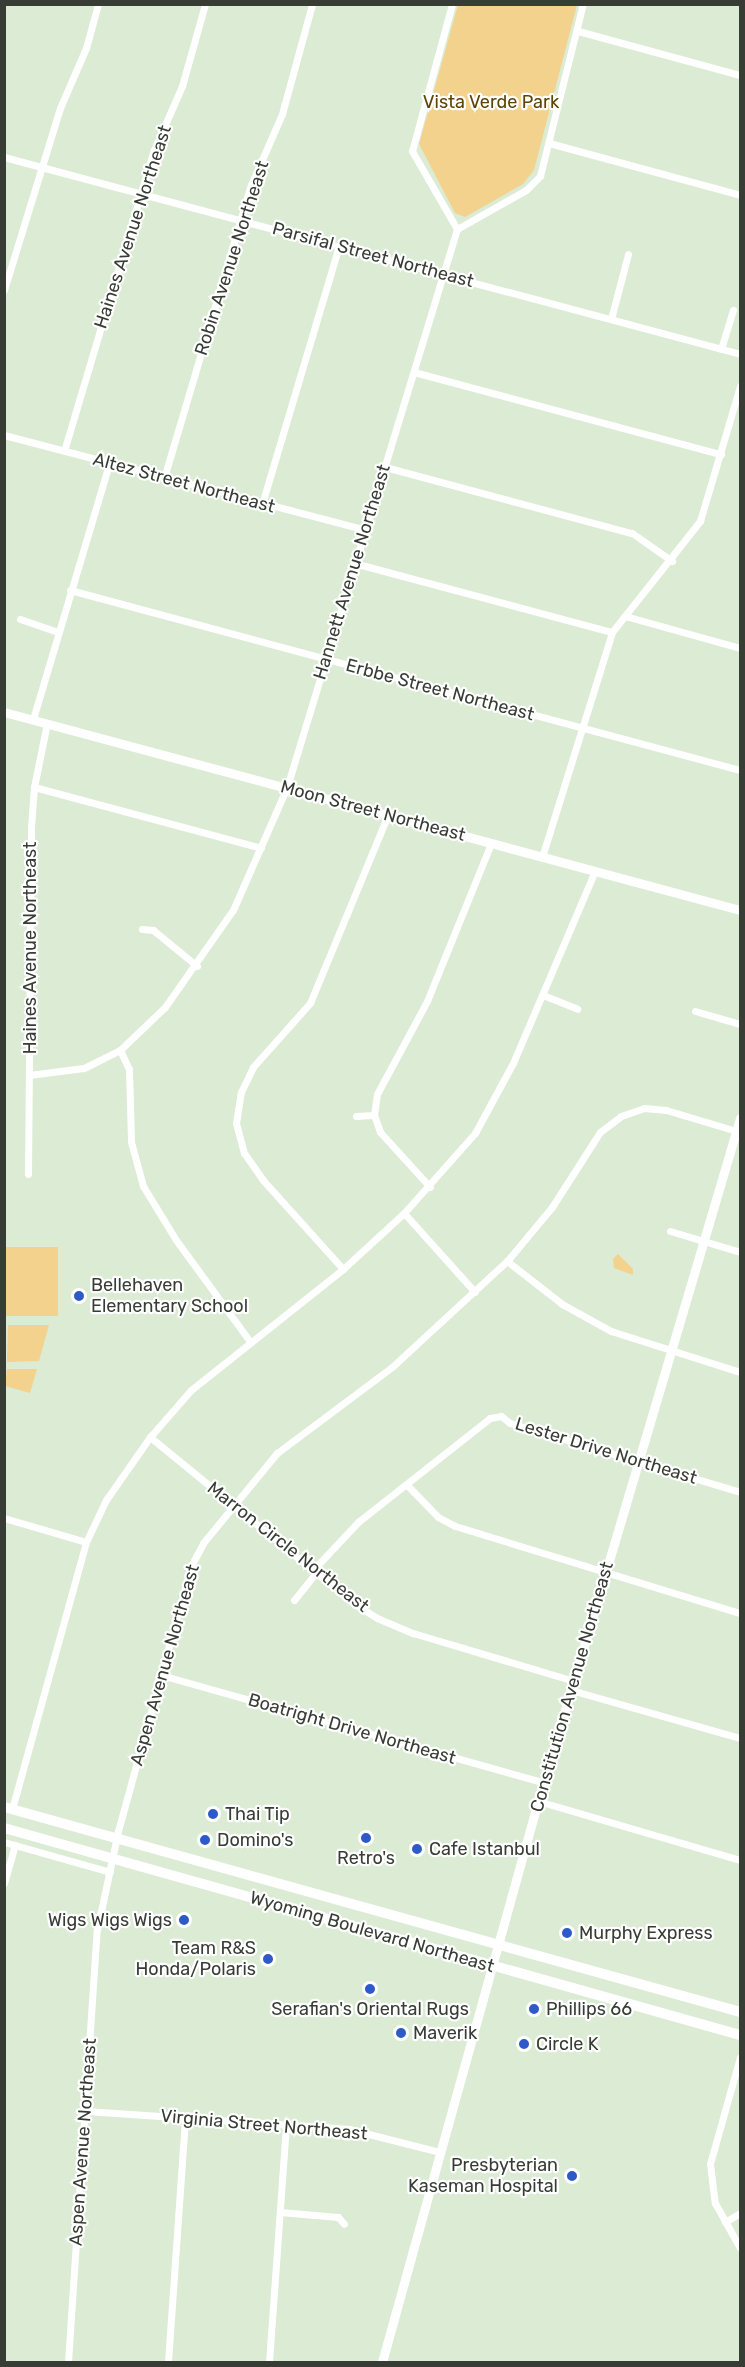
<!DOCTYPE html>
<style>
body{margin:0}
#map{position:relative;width:745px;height:2367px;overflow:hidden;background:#dbebd4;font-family:Rubik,sans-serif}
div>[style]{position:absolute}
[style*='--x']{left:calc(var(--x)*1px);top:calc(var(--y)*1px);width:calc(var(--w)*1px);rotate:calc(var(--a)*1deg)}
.green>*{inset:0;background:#f3d28e;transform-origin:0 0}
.minor>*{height:7px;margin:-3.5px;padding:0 3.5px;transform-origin:3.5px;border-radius:3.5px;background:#fff}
.tertiary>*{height:9px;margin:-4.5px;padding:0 4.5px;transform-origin:4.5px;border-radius:4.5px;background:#fff}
.secondary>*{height:10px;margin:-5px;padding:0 5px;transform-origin:5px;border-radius:5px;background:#fff}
.dots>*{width:16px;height:16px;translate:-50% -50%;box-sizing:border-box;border:3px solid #fff;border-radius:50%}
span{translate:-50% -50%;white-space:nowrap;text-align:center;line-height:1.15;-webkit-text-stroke:4.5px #fff;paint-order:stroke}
.park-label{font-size:18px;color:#5d4402}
.street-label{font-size:18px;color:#373d34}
.poi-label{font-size:18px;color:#373d34}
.left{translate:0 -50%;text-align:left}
.right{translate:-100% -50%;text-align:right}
.frame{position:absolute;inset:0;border:6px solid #373d34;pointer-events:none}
</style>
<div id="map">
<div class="green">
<div style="clip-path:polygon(458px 5px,577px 5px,534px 170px,523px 184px,465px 217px,455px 213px,419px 144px)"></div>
<div style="left:5px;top:1247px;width:53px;height:69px"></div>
<div style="clip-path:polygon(618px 1254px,633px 1269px,633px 1275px,614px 1268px,613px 1259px)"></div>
<div style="clip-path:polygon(8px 1325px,49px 1325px,39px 1361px,7px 1362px)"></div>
<div style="clip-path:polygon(7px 1369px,37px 1369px,30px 1393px,5px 1386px)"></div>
</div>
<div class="minor">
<div style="--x:452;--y:4;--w:152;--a:105.2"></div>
<div style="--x:412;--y:151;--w:90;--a:60"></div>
<div style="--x:578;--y:31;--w:168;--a:15.2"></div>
<div style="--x:549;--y:143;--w:198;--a:15.2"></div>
<div style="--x:4;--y:157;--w:762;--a:14.98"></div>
<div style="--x:4;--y:290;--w:190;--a:-72.9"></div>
<div style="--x:60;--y:108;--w:65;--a:-66.6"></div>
<div style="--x:86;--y:48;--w:46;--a:-74.7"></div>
<div style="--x:611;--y:319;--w:67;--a:-75.3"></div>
<div style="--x:721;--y:349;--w:41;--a:-72.9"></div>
<div style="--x:414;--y:372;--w:318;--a:15"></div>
<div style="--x:4;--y:435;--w:373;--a:14.7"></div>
<div style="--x:64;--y:451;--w:314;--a:-73.4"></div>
<div style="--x:154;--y:150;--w:70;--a:-66.4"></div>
<div style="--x:182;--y:86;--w:85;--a:-74.3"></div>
<div style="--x:385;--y:467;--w:256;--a:15"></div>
<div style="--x:632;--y:533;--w:49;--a:35"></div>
<div style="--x:164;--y:478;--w:306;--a:-73.5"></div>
<div style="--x:251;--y:185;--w:77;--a:-66.4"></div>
<div style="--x:282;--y:114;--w:114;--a:-74.7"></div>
<div style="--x:262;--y:504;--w:269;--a:-73.4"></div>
<div style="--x:354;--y:563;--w:267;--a:15"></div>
<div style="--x:70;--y:590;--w:694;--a:15.04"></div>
<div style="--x:625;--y:616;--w:119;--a:15.5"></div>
<div style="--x:20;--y:619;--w:40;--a:18.9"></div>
<div style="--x:33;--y:719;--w:266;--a:-73.4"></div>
<div style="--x:34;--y:787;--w:235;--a:15"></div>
<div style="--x:542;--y:857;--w:236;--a:-72.7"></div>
<div style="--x:612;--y:632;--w:142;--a:-51.6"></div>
<div style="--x:700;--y:521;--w:141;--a:-73.5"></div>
<div style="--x:142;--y:929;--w:11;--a:5"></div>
<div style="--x:153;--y:930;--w:57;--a:39.3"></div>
<div style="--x:543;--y:995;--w:37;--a:22"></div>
<div style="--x:695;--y:1011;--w:47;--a:16.1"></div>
<div style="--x:120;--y:1050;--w:21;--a:65"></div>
<div style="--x:129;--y:1069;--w:73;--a:88.4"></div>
<div style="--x:131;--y:1142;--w:46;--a:74.7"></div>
<div style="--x:143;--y:1186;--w:63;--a:58.6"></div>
<div style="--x:176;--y:1240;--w:124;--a:53.9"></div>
<div style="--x:29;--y:1075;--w:55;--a:-7.3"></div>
<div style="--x:84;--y:1068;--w:40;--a:-26.6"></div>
<div style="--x:120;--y:1050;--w:62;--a:-43.7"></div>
<div style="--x:165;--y:1007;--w:118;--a:-55"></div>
<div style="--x:233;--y:910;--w:134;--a:-66.3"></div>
<div style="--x:287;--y:787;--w:583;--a:-73.06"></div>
<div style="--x:457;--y:229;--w:79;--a:-29.5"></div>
<div style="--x:526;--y:190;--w:20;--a:-45"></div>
<div style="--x:540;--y:176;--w:177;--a:-76"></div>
<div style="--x:356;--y:1116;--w:18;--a:-3"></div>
<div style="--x:28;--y:1174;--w:347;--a:-89.5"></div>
<div style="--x:31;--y:827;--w:40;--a:-85.7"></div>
<div style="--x:34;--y:787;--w:65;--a:-78.5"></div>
<div style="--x:430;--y:1187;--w:74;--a:-132.3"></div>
<div style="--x:380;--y:1132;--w:18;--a:-109"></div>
<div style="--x:374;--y:1115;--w:21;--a:-82"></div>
<div style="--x:377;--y:1094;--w:106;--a:-61.7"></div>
<div style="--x:427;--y:1001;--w:170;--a:-67.9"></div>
<div style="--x:404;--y:1213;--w:106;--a:48.1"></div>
<div style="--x:670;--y:1231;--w:73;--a:16.7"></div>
<div style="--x:507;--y:1261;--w:70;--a:38"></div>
<div style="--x:562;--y:1304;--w:56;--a:28.9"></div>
<div style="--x:611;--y:1331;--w:135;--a:17.6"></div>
<div style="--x:343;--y:1269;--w:120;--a:-132"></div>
<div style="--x:263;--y:1180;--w:33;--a:-125"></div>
<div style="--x:244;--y:1153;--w:31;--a:-105"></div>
<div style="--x:236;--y:1123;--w:31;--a:-81"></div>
<div style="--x:241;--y:1092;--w:28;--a:-64"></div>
<div style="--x:253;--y:1067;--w:86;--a:-48.3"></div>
<div style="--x:310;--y:1003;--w:204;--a:-67.5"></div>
<div style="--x:150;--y:1437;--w:262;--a:39.3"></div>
<div style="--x:353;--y:1603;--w:28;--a:32"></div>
<div style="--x:377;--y:1618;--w:39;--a:23"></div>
<div style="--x:413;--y:1633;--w:168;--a:16.6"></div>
<div style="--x:408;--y:1486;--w:43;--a:45.9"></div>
<div style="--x:438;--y:1517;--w:19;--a:28"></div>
<div style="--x:455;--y:1526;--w:298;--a:17"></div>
<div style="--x:4;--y:1518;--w:85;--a:16.3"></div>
<div style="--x:313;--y:1570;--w:66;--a:-46.8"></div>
<div style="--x:358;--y:1522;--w:168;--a:-38.2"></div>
<div style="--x:490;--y:1418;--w:11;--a:-10"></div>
<div style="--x:501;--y:1416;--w:11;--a:38"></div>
<div style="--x:510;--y:1423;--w:240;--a:16.7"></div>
<div style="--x:294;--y:1600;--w:35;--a:-51"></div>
<div style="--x:161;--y:1675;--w:398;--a:15.7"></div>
<div style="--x:571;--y:1690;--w:176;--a:15.9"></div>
<div style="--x:538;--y:1801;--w:210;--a:16.3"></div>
<div style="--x:12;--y:1809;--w:277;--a:-74.5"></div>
<div style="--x:86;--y:1542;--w:47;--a:-64.5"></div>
<div style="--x:106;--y:1500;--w:77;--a:-55.1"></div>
<div style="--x:150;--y:1437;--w:62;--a:-48.9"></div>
<div style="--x:191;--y:1390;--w:194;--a:-38.5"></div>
<div style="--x:343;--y:1269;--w:83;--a:-42.6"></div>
<div style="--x:404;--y:1213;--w:107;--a:-48.4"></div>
<div style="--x:475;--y:1133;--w:80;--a:-61.5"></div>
<div style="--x:513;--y:1063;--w:207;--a:-66.9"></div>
<div style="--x:4;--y:1842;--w:110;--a:15.8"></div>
<div style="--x:4;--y:1883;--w:40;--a:-74"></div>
<div style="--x:740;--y:2057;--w:111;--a:105.7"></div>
<div style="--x:710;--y:2164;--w:39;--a:83"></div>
<div style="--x:715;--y:2203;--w:51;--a:60.9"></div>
<div style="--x:86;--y:2111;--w:264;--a:3.9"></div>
<div style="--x:349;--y:2129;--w:94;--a:14.2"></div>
<div style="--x:280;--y:2212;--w:58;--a:4.9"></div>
<div style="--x:338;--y:2217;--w:9;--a:49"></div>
<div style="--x:725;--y:2222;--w:17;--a:-31"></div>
<div style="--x:68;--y:2362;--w:433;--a:-86.2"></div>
<div style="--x:97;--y:1930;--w:101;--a:-78"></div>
<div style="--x:118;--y:1831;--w:275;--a:-74.6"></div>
<div style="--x:191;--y:1566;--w:26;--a:-62"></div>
<div style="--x:203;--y:1543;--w:117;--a:-50.6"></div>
<div style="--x:277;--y:1453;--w:144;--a:-36.8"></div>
<div style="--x:392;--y:1367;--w:156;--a:-42.7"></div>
<div style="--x:507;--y:1261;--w:70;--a:-50.2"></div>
<div style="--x:552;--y:1207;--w:89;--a:-57.4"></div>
<div style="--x:600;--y:1132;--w:26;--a:-37"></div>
<div style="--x:621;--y:1116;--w:24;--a:-19"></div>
<div style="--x:644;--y:1108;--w:22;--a:5"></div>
<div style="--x:666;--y:1110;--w:77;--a:16.6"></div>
<div style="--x:168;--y:2362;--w:244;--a:-86"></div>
<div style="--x:269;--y:2362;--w:236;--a:-85.9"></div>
</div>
<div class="tertiary">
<div style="--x:4;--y:712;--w:762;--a:15.06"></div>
<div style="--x:382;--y:2362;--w:582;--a:-74.46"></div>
<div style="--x:538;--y:1801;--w:712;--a:-73.52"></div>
</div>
<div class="secondary">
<div style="--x:4;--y:1807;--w:764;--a:15.56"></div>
<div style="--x:4;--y:1828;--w:765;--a:15.71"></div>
</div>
<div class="dots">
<div style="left:79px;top:1296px;background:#2e59c8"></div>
<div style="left:213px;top:1814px;background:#2e59c8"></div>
<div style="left:366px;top:1838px;background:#2e59c8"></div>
<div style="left:205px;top:1840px;background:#2e59c8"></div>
<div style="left:417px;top:1849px;background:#2e59c8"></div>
<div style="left:184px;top:1920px;background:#2e59c8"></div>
<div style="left:567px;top:1933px;background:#2e59c8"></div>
<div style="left:268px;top:1959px;background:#2e59c8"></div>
<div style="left:370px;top:1989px;background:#2e59c8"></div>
<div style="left:534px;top:2009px;background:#2e59c8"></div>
<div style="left:401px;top:2033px;background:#2e59c8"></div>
<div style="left:524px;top:2044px;background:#2e59c8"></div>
<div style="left:572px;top:2176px;background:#2e59c8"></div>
</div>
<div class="park-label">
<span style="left:491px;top:102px">Vista Verde Park</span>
</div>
<div class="street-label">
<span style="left:133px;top:227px;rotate:-72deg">Haines Avenue Northeast</span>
<span style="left:373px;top:255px;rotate:15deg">Parsifal Street Northeast</span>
<span style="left:232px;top:258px;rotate:-72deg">Robin Avenue Northeast</span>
<span style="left:184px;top:483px;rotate:15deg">Altez Street Northeast</span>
<span style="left:352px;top:572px;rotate:-73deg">Hannett Avenue Northeast</span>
<span style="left:440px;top:690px;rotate:15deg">Erbbe Street Northeast</span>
<span style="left:373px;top:811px;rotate:15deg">Moon Street Northeast</span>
<span style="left:30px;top:948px;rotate:-90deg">Haines Avenue Northeast</span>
<span style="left:606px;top:1451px;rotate:17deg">Lester Drive Northeast</span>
<span style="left:288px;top:1547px;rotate:38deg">Marron Circle Northeast</span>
<span style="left:165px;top:1665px;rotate:-74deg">Aspen Avenue Northeast</span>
<span style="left:572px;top:1687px;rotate:-74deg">Constitution Avenue Northeast</span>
<span style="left:352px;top:1729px;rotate:16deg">Boatright Drive Northeast</span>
<span style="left:372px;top:1932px;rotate:16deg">Wyoming Boulevard Northeast</span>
<span style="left:264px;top:2125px;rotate:5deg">Virginia Street Northeast</span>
<span style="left:83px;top:2142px;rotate:-86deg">Aspen Avenue Northeast</span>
</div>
<div class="poi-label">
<span class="left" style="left:91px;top:1296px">Bellehaven<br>Elementary School</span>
<span class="left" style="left:225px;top:1814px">Thai Tip</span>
<span class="left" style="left:217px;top:1840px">Domino's</span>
<span class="left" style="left:429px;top:1849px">Cafe Istanbul</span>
<span style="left:366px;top:1858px">Retro's</span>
<span class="right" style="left:172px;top:1920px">Wigs Wigs Wigs</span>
<span class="left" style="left:579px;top:1933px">Murphy Express</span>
<span class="right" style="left:256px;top:1959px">Team R&amp;S<br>Honda/Polaris</span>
<span style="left:370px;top:2009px">Serafian's Oriental Rugs</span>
<span class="left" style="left:546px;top:2009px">Phillips 66</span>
<span class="left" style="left:413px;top:2033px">Maverik</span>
<span class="left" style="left:536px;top:2044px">Circle K</span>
<span class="right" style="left:558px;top:2176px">Presbyterian<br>Kaseman Hospital</span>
</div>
<div class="frame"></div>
</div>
